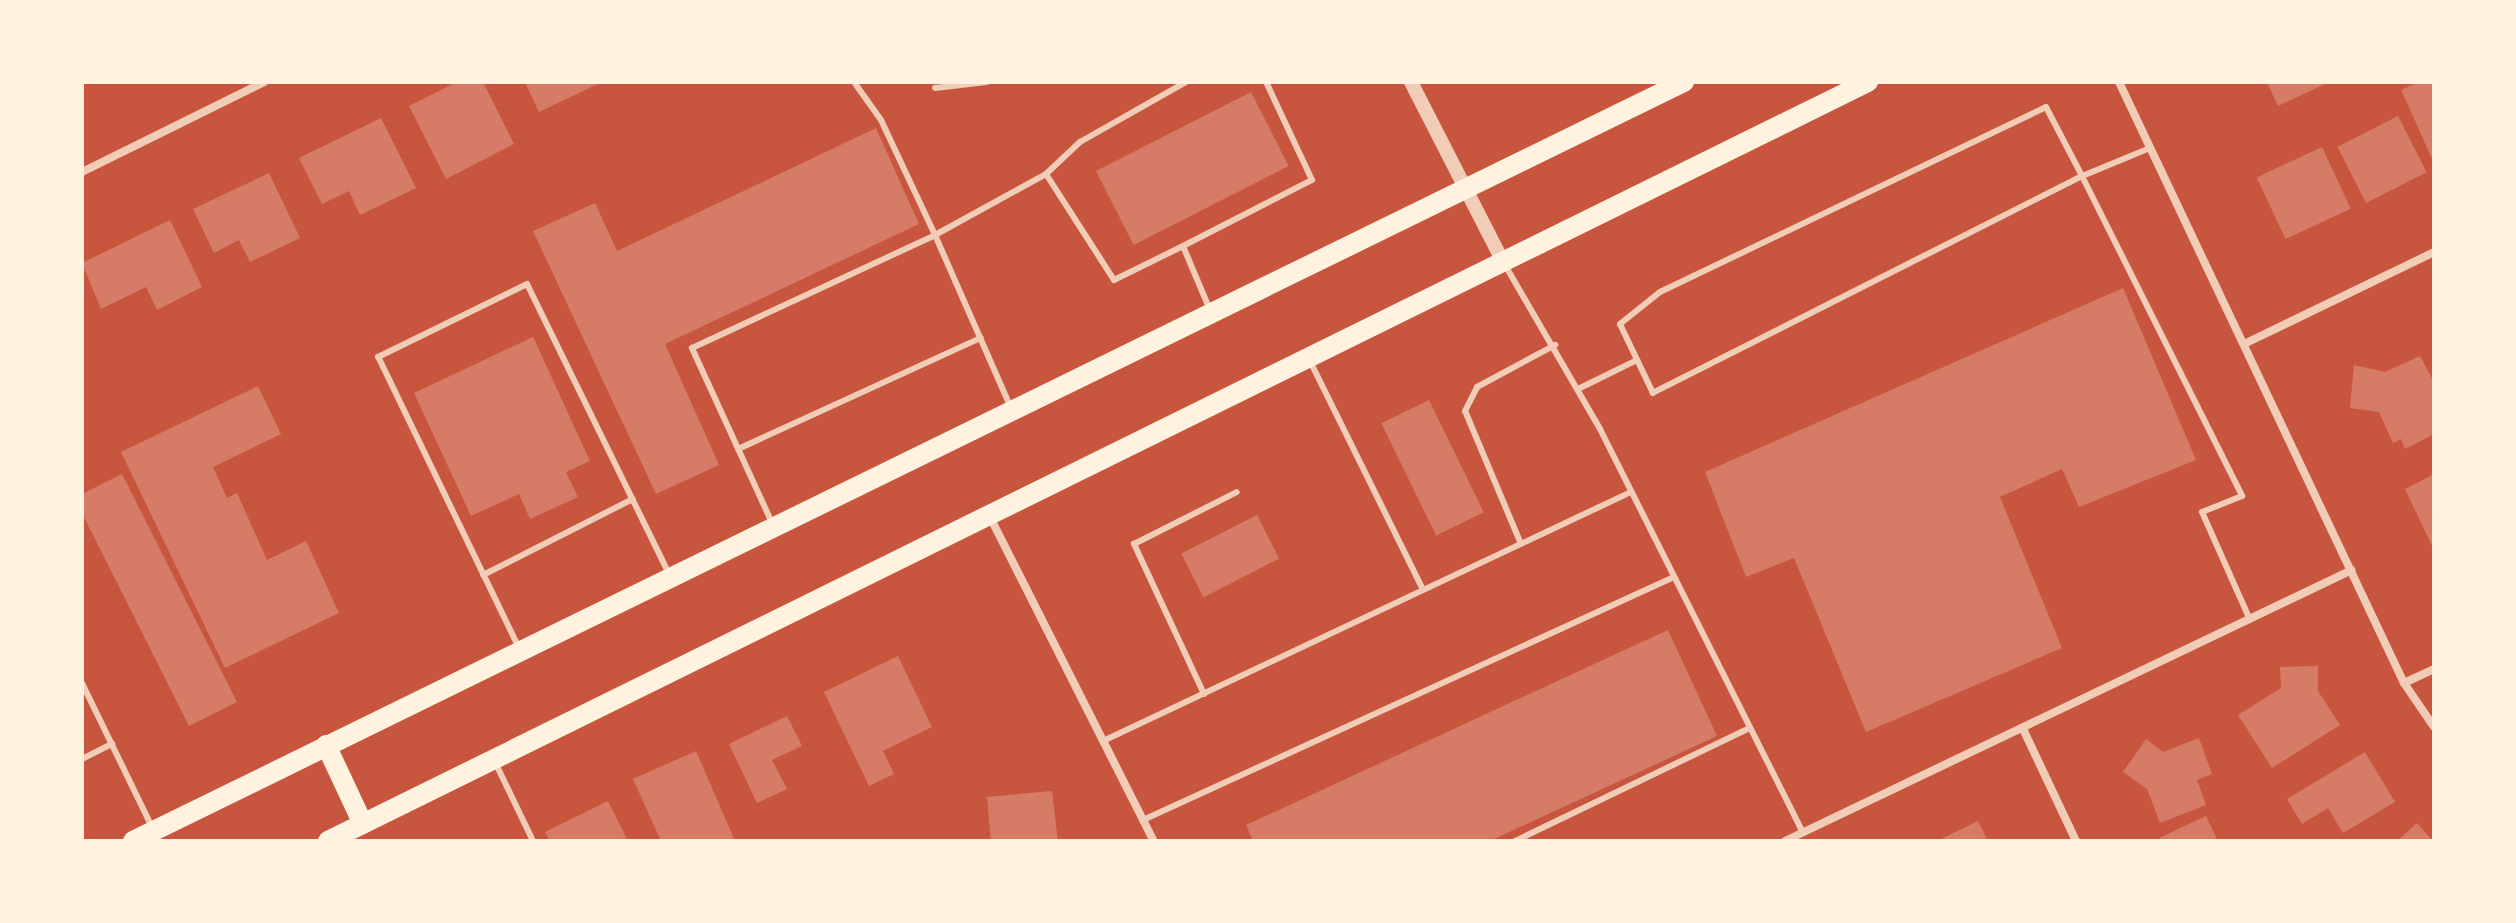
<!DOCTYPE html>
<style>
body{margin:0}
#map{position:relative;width:2516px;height:923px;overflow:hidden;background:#c8553d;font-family:Barlow,sans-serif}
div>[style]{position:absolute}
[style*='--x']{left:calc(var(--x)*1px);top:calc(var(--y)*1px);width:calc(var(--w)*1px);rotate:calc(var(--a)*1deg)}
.building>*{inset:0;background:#d67c66;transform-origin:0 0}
.service>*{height:6px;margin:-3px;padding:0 3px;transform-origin:3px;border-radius:3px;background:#f1ccb7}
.minor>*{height:8px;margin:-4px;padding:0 4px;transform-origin:4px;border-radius:4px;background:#f1ccb7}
.tertiary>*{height:14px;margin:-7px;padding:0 7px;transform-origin:7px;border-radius:7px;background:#f1ccb7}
.primary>*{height:20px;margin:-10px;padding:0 10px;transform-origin:10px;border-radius:10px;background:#fff3e0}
span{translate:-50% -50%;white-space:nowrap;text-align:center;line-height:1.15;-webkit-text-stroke:8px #fff3e0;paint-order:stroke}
.frame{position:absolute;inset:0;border:84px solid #fff3e0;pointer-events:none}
</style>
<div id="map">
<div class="building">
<div style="clip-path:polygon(457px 82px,483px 82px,514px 144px,446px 179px,409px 106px)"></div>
<div style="clip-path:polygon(525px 82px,602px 82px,539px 112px)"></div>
<div style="clip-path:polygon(2267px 82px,2329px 82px,2278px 106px)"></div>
<div style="clip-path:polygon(2419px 82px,2434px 82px,2434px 163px,2401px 90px)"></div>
<div style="left:1251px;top:92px;width:83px;height:174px;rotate:63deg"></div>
<div style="left:2398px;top:116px;width:63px;height:68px;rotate:63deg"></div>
<div style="clip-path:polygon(381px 118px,416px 188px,360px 215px,349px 191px,322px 204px,299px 158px)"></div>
<div style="clip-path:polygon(876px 128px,919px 224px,665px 344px,719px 465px,656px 494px,533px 231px,595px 203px,617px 251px)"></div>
<div style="left:2322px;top:147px;width:68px;height:72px;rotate:65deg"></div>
<div style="clip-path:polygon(269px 173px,300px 238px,250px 262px,239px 240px,214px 253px,193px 209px)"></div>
<div style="clip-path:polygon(170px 220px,202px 287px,157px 310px,146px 287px,101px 309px,82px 263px)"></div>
<div style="clip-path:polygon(2123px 288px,2196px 460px,2079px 507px,2062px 469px,2000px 497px,2062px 648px,1866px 732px,1794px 558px,1746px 577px,1705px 472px)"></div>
<div style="clip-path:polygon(533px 337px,590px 461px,566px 472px,578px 497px,530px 519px,519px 494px,471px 516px,414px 393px)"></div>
<div style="clip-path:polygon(2420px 356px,2434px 382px,2434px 434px,2405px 449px,2401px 439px,2393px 443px,2379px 412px,2350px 408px,2354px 365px,2385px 372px)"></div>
<div style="clip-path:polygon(258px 386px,281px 434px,213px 467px,227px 498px,237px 493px,267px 560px,306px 541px,339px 613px,225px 668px,121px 452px)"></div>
<div style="left:1429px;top:400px;width:125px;height:53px;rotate:64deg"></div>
<div style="clip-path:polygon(122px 474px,237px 702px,189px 726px,82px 513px,82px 494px)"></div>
<div style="clip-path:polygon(2434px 474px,2434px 550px,2405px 489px)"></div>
<div style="left:1257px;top:515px;width:49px;height:85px;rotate:63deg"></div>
<div style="clip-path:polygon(1668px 630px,1717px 736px,1490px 841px,1253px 841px,1246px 825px)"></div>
<div style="clip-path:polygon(898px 656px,932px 727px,883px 751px,894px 774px,869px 786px,824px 692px)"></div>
<div style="clip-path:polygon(2318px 666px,2318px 691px,2340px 725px,2272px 768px,2238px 715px,2281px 688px,2280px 667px)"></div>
<div style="clip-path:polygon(787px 716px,802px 746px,772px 760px,787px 789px,757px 803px,729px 744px)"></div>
<div style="clip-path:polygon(2199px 738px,2212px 774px,2197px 780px,2206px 805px,2160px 823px,2147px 789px,2123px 772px,2146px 739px,2163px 752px)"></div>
<div style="clip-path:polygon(696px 751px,735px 841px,661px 841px,633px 779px)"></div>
<div style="clip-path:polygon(2365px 752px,2395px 802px,2343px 833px,2328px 808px,2302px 824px,2287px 799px)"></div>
<div style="clip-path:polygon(1052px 791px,1058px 841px,991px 841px,987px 797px)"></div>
<div style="clip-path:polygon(608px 801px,628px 841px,550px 841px,545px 832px)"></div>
<div style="clip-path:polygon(2206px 816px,2218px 841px,2160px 841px,2159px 838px)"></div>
<div style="clip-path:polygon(1978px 821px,1988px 841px,1937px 841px)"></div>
<div style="clip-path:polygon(2417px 823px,2433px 841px,2397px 841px)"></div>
</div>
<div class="service">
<div style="--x:854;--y:82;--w:47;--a:54.6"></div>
<div style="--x:881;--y:120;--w:127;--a:64.8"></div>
<div style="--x:935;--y:235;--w:127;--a:-28.8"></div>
<div style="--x:1046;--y:174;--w:47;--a:-43.3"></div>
<div style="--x:1080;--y:142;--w:122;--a:-29.5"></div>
<div style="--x:935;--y:88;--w:52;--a:-6.6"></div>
<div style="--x:2046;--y:107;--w:78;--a:62.4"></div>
<div style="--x:2082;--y:176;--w:481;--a:153.2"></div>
<div style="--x:1653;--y:393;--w:76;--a:-115.6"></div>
<div style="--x:1620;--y:324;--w:51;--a:-38.7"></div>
<div style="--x:1660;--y:292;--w:428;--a:-25.6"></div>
<div style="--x:2150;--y:148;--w:74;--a:157.6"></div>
<div style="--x:2082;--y:176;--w:358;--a:63.4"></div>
<div style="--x:2242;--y:496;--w:43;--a:158.2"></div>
<div style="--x:2202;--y:512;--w:118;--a:66"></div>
<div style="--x:1046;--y:174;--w:126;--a:57.3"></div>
<div style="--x:1114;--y:280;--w:77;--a:-26.2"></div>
<div style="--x:1505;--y:265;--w:190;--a:59.9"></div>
<div style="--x:1600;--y:429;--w:452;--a:63.3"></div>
<div style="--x:1210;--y:310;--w:69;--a:-112.9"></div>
<div style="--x:1183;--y:246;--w:145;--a:-27.1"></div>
<div style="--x:1312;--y:180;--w:108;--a:-115.1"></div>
<div style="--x:1310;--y:361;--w:255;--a:63.7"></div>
<div style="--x:1578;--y:389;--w:66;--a:-26.2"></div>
<div style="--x:738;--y:449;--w:267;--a:-24.6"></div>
<div style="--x:773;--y:525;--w:195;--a:-114.6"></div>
<div style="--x:692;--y:348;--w:268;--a:-24.9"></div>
<div style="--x:935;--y:235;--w:189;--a:66.3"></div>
<div style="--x:1521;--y:544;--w:144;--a:-112.8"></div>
<div style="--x:1465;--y:411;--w:27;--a:-63"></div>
<div style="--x:1477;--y:387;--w:89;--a:-28.3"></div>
<div style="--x:483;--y:575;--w:168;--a:-26.9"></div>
<div style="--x:518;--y:646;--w:321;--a:-115.8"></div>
<div style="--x:378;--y:357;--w:166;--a:-26.1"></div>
<div style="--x:527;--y:284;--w:325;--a:63.9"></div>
<div style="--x:82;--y:683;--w:160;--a:64.1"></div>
<div style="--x:1204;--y:694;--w:166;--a:-115"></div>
<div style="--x:1134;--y:544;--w:115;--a:-26.8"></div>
<div style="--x:1103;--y:741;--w:584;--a:-25.25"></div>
<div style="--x:82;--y:759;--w:34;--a:-27"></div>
<div style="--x:495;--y:762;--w:88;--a:64.3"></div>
<div style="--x:1143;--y:820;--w:584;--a:-24.59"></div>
<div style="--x:1515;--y:841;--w:261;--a:-25.7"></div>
</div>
<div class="minor">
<div style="--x:2119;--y:82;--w:665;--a:64.63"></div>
<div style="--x:2404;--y:683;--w:53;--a:55.7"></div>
<div style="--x:82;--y:172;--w:203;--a:-26.3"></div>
<div style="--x:2244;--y:344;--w:211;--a:-25.8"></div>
<div style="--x:990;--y:517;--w:363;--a:63.2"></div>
<div style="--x:2404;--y:683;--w:33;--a:-25"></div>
<div style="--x:2024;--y:731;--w:122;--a:64.7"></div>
<div style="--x:1785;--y:841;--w:628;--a:-25.55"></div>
</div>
<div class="tertiary">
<div style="--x:1411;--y:82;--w:202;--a:62.9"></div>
</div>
<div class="primary">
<div style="--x:326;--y:745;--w:87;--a:64.9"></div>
<div style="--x:133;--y:841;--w:1727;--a:-26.08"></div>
<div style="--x:328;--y:841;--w:1717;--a:-26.24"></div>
</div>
<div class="frame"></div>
</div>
